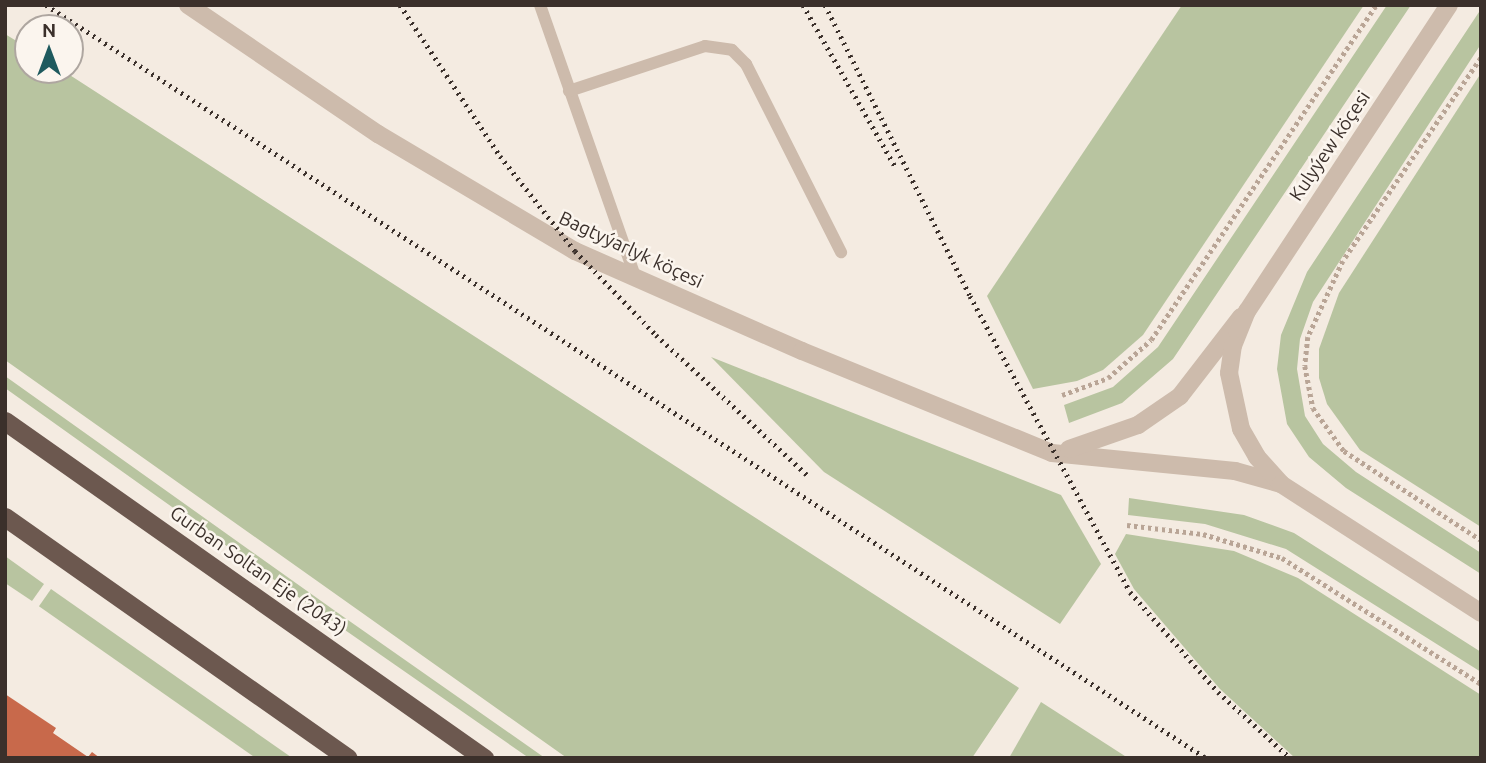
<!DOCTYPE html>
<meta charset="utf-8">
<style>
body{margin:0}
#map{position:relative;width:1486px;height:763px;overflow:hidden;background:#f4ebe1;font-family:Ubuntu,sans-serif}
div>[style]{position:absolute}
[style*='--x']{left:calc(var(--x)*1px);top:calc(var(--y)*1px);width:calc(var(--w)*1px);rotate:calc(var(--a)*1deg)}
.green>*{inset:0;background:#b8c4a0;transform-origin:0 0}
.building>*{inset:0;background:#c8694b}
.path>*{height:4.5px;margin-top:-2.25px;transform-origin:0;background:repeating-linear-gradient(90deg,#b9a596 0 3.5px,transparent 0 7px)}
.service>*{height:12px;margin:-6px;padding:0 6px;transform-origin:6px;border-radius:6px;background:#cdbbac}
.minor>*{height:18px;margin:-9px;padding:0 9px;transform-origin:9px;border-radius:9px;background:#cdbbac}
.tertiary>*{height:18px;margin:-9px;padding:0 9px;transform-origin:9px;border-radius:9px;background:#cdbbac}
.trunk>*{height:19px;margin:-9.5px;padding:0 9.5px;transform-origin:9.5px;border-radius:9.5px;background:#6c584f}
.rail>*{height:5px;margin-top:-2.5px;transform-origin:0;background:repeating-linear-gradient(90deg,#3b302b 0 2px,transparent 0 7px)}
span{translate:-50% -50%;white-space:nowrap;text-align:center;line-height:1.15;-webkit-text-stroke:5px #fbf5ee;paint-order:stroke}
.street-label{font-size:19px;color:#3b302b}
.frame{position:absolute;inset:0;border:7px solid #3b302b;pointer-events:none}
.north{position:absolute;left:14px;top:14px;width:70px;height:70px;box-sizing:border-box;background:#fbf5ee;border:2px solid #aea6a0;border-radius:50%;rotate:0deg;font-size:19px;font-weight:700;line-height:28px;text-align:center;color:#3b302b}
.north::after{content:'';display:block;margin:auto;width:24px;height:32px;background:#1f5a5e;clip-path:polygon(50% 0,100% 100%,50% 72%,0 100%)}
</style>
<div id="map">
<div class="green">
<div style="clip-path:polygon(1182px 5px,1364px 5px,1143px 335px,1103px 370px,1077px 381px,1033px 389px,987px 296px)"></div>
<div style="clip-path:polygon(1387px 5px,1411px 5px,1173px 359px,1122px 403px,1069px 423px,1064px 405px,1113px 387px,1158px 347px)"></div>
<div style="clip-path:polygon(1481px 9px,1481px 44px,1313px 302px,1300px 339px,1297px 369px,1305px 416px,1323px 444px,1356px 472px,1481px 553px,1481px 574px,1346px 488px,1309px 457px,1287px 424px,1277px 369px,1281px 335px,1307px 272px)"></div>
<div style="clip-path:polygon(5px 34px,28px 48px,28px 70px,62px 70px,1019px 688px,972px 758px,567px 758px,5px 360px)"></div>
<div style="clip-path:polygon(1481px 73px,1481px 527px,1360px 450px,1327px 404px,1319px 378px,1319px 349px,1339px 293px)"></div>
<div style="clip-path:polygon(711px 357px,1061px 495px,1101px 564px,1060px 624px,824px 472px)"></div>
<div style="clip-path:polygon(5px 376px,338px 613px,545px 758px,529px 758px,332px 621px,5px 388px)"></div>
<div style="clip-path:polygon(1129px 498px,1244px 515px,1294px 533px,1481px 652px,1481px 672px,1286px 549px,1205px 524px,1128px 515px)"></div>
<div style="clip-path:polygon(1126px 534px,1234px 551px,1298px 578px,1481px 695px,1481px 758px,1295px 758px,1220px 689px,1134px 589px,1115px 554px)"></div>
<div style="clip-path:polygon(5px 556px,44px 584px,32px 601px,5px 583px)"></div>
<div style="left:51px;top:589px;width:292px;height:21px;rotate:35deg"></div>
<div style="clip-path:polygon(1041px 702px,1128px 758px,1009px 758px)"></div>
</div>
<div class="building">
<div style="clip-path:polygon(5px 694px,56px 728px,53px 733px,88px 757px,92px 752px,100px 758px,5px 758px)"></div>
</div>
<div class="path">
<div style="--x:1481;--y:58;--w:245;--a:124.2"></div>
<div style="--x:1343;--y:261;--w:84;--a:114.7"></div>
<div style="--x:1308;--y:337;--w:29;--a:96"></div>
<div style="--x:1305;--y:366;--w:43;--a:79.2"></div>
<div style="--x:1313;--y:408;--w:53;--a:54.2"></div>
<div style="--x:1344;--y:451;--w:163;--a:33"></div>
<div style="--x:1062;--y:395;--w:49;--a:-20.3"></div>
<div style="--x:1108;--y:378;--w:57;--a:-41.5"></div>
<div style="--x:1151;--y:340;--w:404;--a:-56.1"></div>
<div style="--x:1127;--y:525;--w:77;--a:6.8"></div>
<div style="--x:1203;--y:534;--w:83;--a:16.9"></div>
<div style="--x:1282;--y:558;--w:236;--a:32.3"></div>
</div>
<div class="service">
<div style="--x:540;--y:5;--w:288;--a:70.7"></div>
<div style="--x:569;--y:91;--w:143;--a:-18.3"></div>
<div style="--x:705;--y:46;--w:27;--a:8"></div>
<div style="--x:732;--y:50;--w:20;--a:45"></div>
<div style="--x:746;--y:64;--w:211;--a:63.2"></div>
</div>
<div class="minor">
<div style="--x:188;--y:5;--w:230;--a:34.2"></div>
<div style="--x:378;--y:134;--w:229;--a:30.7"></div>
<div style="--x:575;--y:251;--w:248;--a:23.8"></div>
<div style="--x:802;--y:351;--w:270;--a:22.2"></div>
<div style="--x:1052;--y:453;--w:184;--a:5.6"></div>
<div style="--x:1235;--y:471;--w:48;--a:15.8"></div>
<div style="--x:1069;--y:449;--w:73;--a:-19.2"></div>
<div style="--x:1138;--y:425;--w:51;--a:-34.6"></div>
<div style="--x:1180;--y:396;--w:100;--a:-52.3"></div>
</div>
<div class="tertiary">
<div style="--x:1449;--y:5;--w:367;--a:123.4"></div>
<div style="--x:1247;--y:311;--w:37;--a:112"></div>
<div style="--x:1233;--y:345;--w:28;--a:98"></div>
<div style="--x:1229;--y:373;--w:57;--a:77.9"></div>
<div style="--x:1241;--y:429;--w:32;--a:60"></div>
<div style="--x:1257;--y:457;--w:36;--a:48"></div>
<div style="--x:1281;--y:484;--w:238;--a:32.8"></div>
</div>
<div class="trunk">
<div style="--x:5;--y:421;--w:586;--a:35.13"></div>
<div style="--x:5;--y:517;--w:419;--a:35.1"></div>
</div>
<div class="rail">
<div style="--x:46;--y:5;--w:1383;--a:32.99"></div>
<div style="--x:400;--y:5;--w:181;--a:56.5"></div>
<div style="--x:500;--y:156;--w:121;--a:51.7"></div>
<div style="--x:575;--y:251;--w:117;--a:46"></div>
<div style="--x:656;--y:335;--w:207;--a:42.8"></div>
<div style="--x:803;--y:5;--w:185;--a:60.3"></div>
<div style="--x:825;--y:5;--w:325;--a:63.5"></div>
<div style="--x:970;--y:296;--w:336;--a:61.6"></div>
<div style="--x:1130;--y:592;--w:133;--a:48.7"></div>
<div style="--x:1218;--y:692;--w:98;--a:42.5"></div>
</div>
<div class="street-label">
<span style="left:1330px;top:146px;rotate:-56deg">Kulyýew köçesi</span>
<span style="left:631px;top:250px;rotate:25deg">Bagtyýarlyk köçesi</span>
<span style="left:258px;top:571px;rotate:35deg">Gurban Soltan Eje (2043)</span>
</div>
<div class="frame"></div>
<div class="north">N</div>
</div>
